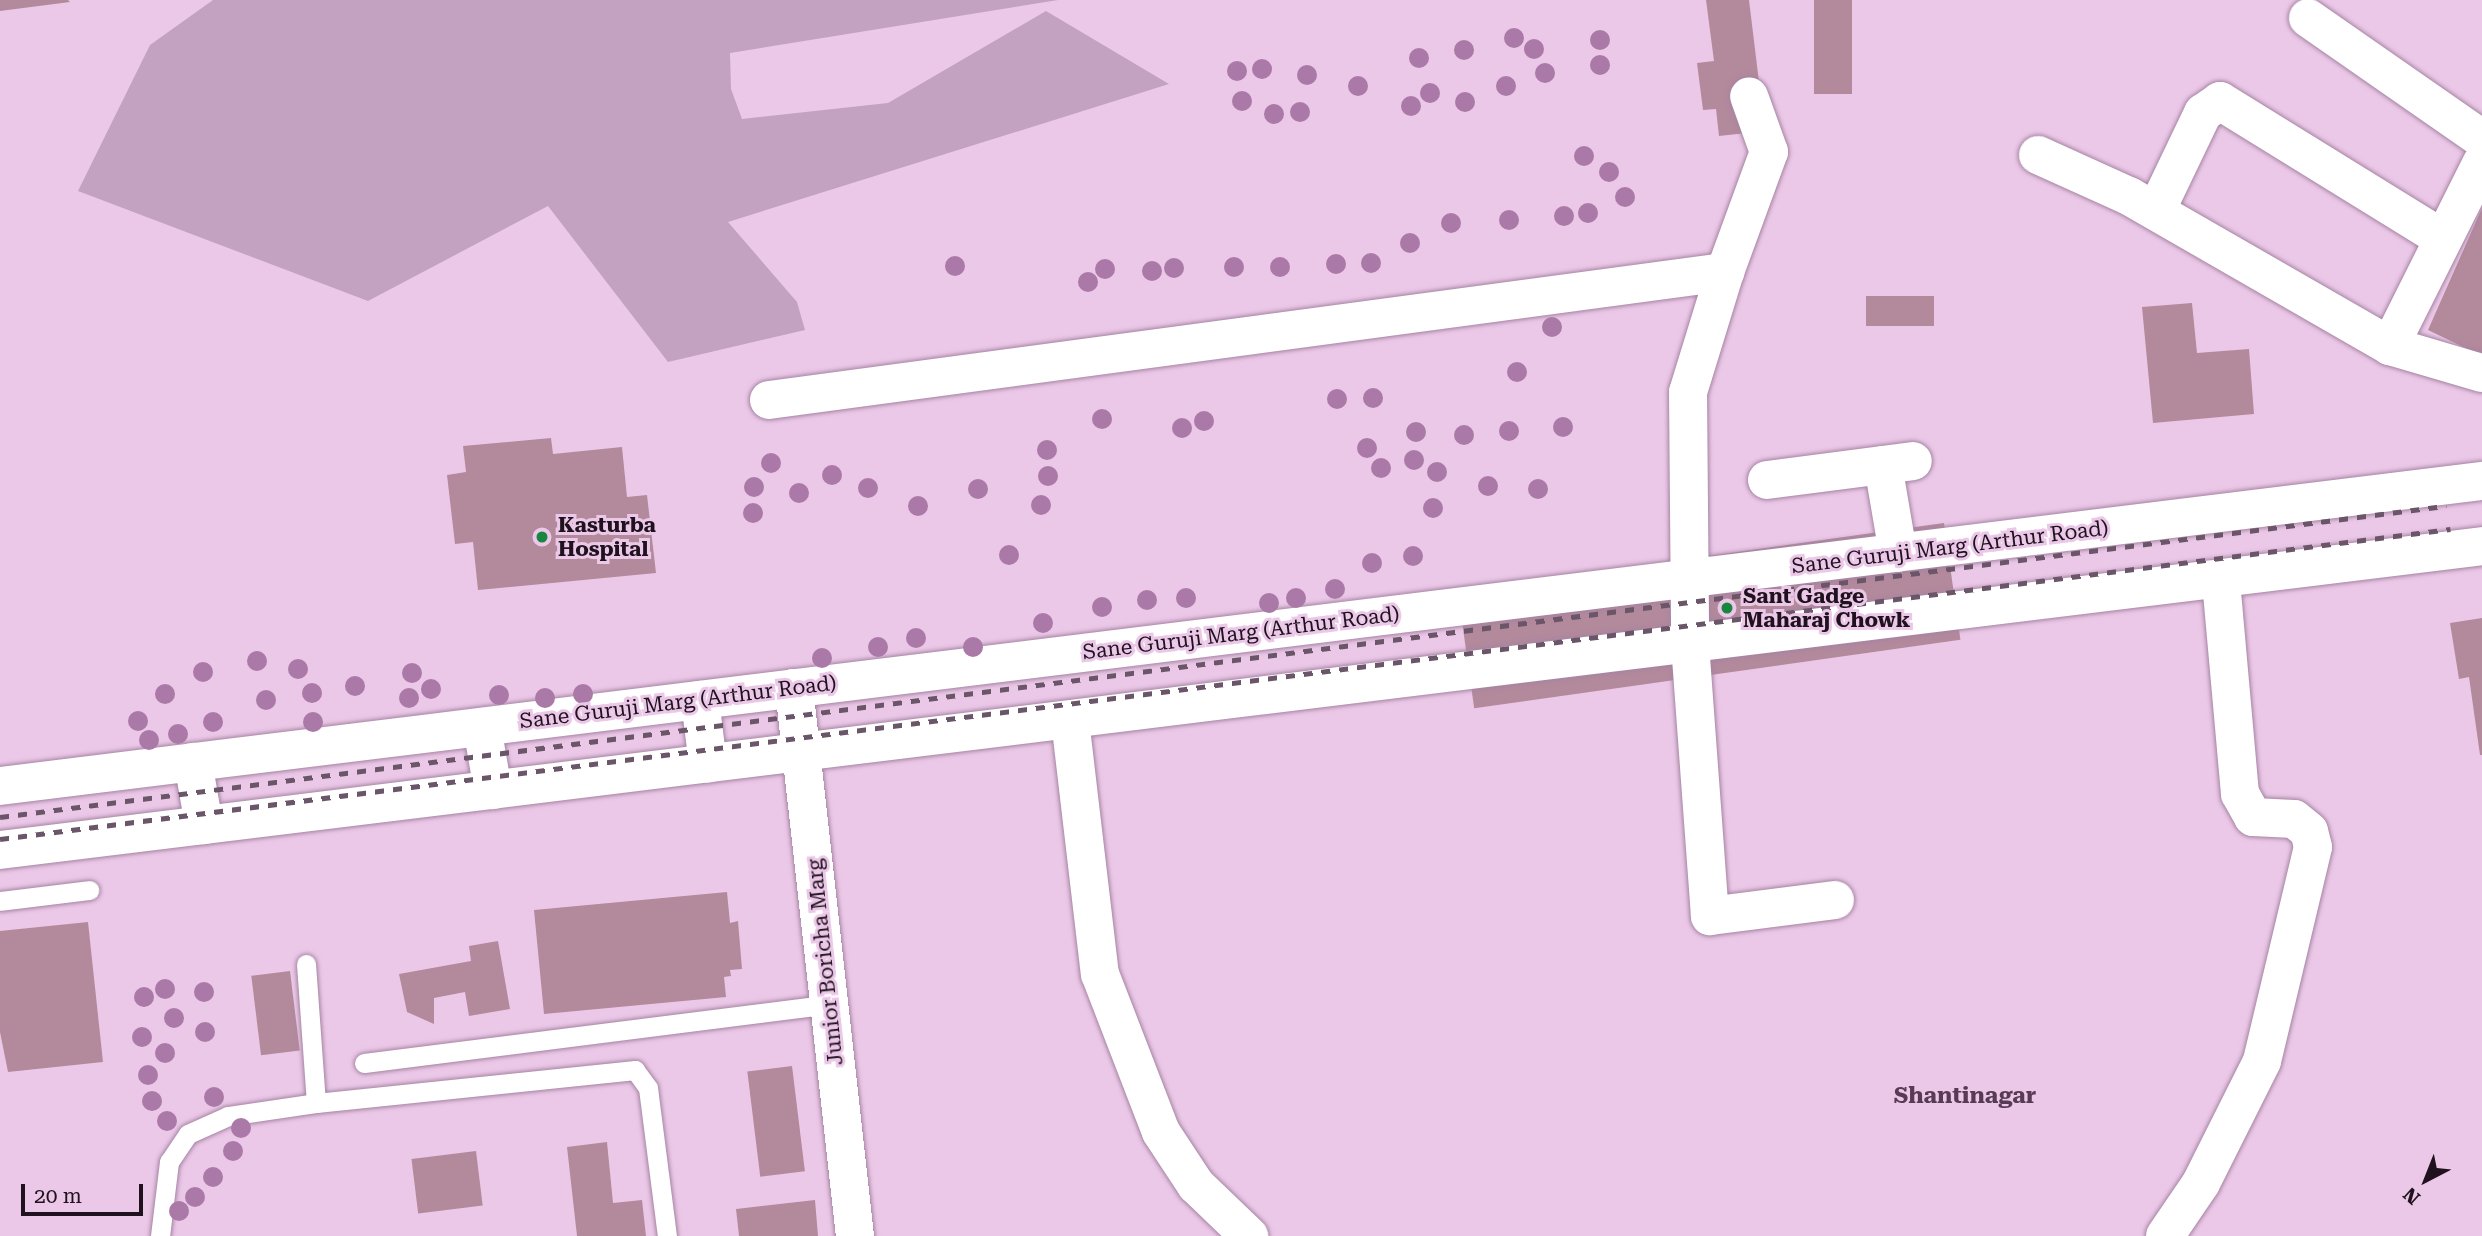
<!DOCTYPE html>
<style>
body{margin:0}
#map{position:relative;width:2482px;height:1236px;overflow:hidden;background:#ecc8e8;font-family:"Roboto Serif",serif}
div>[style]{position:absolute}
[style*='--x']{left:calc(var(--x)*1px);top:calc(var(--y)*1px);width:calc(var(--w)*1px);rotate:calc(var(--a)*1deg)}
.green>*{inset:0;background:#c3a1c0}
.building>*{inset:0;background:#b3899c;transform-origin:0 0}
.roads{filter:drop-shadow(0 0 2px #a584a2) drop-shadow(0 0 2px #a584a2)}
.lane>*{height:19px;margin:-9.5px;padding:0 9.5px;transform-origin:9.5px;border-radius:9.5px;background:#fff}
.street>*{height:38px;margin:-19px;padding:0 19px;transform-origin:19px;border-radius:19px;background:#fff}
.secondary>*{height:38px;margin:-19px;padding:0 19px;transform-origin:19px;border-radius:19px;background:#fff}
.rail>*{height:5px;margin-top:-2.5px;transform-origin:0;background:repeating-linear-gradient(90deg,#6b5669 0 9px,transparent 0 18px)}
.trees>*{width:20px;height:20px;margin:-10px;border-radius:50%;background:#ab79a7}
.dots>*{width:19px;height:19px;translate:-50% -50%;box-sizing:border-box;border:4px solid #ecc8e8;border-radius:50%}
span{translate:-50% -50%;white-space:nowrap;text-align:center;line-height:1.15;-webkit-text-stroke:6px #ecc8e8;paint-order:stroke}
.poi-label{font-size:21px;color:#1f121e;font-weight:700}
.left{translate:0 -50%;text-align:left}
.street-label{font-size:21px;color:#1f121e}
.neighbourhood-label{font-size:23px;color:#573a55;font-weight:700}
.north{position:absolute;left:2391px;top:1145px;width:70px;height:70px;-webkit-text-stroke:5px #ecc8e8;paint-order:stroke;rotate:222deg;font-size:19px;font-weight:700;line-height:28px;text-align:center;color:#1f121e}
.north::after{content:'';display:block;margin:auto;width:24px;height:32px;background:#1f121e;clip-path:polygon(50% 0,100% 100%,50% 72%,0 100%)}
.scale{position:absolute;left:21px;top:1184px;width:122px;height:32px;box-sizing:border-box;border:4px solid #1f121e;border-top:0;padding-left:9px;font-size:21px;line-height:24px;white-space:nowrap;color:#1f121e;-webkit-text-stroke:5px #ecc8e8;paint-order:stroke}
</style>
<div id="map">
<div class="green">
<div style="clip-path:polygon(213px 0,1058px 0,730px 53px,731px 89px,742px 119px,888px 103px,1046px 11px,1169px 84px,728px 222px,797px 302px,805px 330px,668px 362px,548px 206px,368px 301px,78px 191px,150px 45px)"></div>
</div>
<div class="building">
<div style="clip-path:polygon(0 0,68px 0,70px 2px,0 11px)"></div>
<div style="clip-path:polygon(1706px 0,1749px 0,1765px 131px,1719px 136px,1716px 109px,1703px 110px,1697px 63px,1714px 61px)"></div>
<div style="left:1814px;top:0;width:38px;height:94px"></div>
<div style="clip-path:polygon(2482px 208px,2482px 356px,2428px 330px)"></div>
<div style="left:1934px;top:296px;width:30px;height:68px;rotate:90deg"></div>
<div style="clip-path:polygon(2192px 303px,2197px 353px,2249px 349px,2254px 414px,2153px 423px,2142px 307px)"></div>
<div style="clip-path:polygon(551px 438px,553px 454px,622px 447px,627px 497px,647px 495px,656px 573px,478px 590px,473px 542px,455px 544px,447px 475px,466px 472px,463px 446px)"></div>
<div style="left:1944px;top:523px;width:118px;height:491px;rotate:82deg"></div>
<div style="clip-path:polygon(2482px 618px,2482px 755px,2480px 755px,2469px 677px,2459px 679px,2450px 623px)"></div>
<div style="clip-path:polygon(727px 892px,730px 923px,738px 921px,742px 969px,730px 970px,731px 976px,724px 977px,726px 997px,544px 1014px,534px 910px)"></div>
<div style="clip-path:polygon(88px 922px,103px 1062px,8px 1072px,0 1032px,0 931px)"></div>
<div style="clip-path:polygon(498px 941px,510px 1009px,469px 1016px,465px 992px,434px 998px,434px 1024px,407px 1012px,399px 974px,471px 961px,469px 946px)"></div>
<div style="left:290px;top:971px;width:80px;height:39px;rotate:83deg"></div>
<div style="left:792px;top:1066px;width:106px;height:45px;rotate:83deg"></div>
<div style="clip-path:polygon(607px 1142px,613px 1203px,642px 1200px,646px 1236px,577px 1236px,567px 1147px)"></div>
<div style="left:476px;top:1151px;width:55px;height:65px;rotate:83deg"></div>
<div style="clip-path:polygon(815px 1200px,818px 1236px,739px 1236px,736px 1209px)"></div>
</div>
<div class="roads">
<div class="lane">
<div style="--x:0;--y:901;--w:90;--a:-7"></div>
<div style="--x:306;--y:964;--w:139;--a:85.9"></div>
<div style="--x:316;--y:1103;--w:321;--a:-5.9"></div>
<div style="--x:635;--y:1070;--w:22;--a:54"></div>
<div style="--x:648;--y:1088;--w:149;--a:82.7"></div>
<div style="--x:364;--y:1063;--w:470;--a:-7.2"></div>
<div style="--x:160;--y:1236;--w:75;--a:-83.1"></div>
<div style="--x:169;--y:1162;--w:34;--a:-56"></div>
<div style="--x:188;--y:1134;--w:44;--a:-24.2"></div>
<div style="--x:228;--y:1116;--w:89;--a:-8.4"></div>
</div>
<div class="street">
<div style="--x:2308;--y:18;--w:212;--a:34.8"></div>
<div style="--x:2038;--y:155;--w:100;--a:24.3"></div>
<div style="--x:2129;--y:196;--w:301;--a:29.9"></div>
<div style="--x:2482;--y:162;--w:206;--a:116.6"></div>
<div style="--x:2390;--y:346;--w:96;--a:16.4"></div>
<div style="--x:2156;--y:211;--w:109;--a:-64.4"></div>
<div style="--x:2203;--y:113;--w:21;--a:-35"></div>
<div style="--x:2220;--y:101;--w:261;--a:31.7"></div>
<div style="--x:1725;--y:272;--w:128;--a:-69.9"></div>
<div style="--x:1769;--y:152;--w:59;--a:-109.7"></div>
<div style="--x:769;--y:400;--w:965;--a:-7.63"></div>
<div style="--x:1725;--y:272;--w:126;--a:107.1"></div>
<div style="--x:1688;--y:392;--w:252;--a:89.5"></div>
<div style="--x:1690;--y:644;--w:273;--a:85.8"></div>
<div style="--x:1710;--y:916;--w:126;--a:-7.3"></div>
<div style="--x:1883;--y:465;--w:89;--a:80.3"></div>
<div style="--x:1767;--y:480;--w:147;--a:-7.4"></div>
<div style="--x:794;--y:688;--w:551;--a:83.65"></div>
<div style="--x:1070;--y:720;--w:256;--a:83.3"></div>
<div style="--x:1100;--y:974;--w:169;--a:68.9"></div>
<div style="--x:1161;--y:1132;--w:64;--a:56.6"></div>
<div style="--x:1196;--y:1185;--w:74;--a:43.9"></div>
<div style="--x:2165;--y:1236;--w:64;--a:-55.8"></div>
<div style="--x:2201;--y:1183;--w:136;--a:-63.4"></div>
<div style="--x:2262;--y:1061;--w:220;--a:-76.6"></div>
<div style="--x:2313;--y:847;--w:16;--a:-104"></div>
<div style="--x:2309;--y:831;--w:19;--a:-141"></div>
<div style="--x:2294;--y:819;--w:41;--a:-177.2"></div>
<div style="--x:2253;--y:817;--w:26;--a:-119"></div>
<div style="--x:2240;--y:794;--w:216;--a:-95.1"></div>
</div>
<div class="secondary">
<div style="--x:700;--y:700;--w:64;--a:82.9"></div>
<div style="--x:482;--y:727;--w:64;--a:80.1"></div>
<div style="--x:193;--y:762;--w:64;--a:80.1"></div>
<div style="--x:0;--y:786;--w:2501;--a:-7.01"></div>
<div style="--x:0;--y:850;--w:2501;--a:-6.98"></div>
</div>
</div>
<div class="rail">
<div style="--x:0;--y:817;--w:2466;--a:-7.25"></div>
<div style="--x:0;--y:839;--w:2470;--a:-7.21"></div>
</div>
<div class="trees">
<div style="left:1514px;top:38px"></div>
<div style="left:1600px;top:40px"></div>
<div style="left:1534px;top:49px"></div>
<div style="left:1464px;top:50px"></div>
<div style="left:1419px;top:58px"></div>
<div style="left:1600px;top:65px"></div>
<div style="left:1262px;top:69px"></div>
<div style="left:1237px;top:71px"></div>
<div style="left:1545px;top:73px"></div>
<div style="left:1307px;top:75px"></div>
<div style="left:1358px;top:86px"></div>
<div style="left:1506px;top:86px"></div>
<div style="left:1430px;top:93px"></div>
<div style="left:1242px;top:101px"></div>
<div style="left:1465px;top:102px"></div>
<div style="left:1411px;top:106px"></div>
<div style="left:1300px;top:112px"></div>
<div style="left:1274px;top:114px"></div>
<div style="left:1584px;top:156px"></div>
<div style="left:1609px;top:172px"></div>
<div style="left:1625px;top:197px"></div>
<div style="left:1588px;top:213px"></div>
<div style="left:1564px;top:216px"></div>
<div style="left:1509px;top:220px"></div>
<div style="left:1451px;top:223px"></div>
<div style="left:1410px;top:243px"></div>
<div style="left:1371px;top:263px"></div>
<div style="left:1336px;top:264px"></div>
<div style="left:955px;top:266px"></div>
<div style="left:1234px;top:267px"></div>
<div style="left:1280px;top:267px"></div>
<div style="left:1174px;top:268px"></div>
<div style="left:1105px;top:269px"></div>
<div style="left:1152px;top:271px"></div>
<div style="left:1088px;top:282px"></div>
<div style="left:1552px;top:327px"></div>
<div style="left:1517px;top:372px"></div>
<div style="left:1373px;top:398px"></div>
<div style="left:1337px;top:399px"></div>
<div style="left:1102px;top:419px"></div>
<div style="left:1204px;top:421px"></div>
<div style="left:1563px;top:427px"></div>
<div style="left:1182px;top:428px"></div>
<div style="left:1509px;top:431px"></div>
<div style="left:1416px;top:432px"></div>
<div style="left:1464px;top:435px"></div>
<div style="left:1367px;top:448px"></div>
<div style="left:1047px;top:450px"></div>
<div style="left:1414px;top:460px"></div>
<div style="left:771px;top:463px"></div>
<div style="left:1381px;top:468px"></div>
<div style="left:1437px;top:472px"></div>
<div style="left:832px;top:475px"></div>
<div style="left:1048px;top:476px"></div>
<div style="left:1488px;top:486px"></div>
<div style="left:754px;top:487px"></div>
<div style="left:868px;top:488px"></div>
<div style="left:978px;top:489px"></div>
<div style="left:1538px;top:489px"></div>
<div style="left:799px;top:493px"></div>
<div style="left:1041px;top:505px"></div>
<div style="left:918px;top:506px"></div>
<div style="left:1433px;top:508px"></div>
<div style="left:753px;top:513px"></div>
<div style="left:1009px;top:555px"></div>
<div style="left:1413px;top:556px"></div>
<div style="left:1372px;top:563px"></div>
<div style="left:1335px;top:589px"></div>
<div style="left:1186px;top:598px"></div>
<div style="left:1296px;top:598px"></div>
<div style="left:1147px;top:600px"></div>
<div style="left:1269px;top:603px"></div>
<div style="left:1102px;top:607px"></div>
<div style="left:1043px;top:623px"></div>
<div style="left:916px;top:638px"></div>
<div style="left:878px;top:647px"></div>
<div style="left:973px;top:647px"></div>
<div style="left:822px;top:658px"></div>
<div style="left:257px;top:661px"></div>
<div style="left:298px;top:669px"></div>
<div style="left:203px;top:672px"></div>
<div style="left:412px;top:673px"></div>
<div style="left:355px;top:686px"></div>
<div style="left:431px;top:689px"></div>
<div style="left:312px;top:693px"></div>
<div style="left:165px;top:694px"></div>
<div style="left:583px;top:694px"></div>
<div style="left:499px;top:695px"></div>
<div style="left:409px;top:698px"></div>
<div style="left:545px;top:698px"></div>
<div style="left:266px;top:700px"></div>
<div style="left:138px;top:721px"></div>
<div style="left:213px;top:722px"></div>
<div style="left:313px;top:722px"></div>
<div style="left:178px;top:734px"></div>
<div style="left:149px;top:740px"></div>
<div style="left:165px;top:989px"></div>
<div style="left:204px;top:992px"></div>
<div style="left:144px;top:997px"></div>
<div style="left:174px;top:1018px"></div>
<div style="left:205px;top:1032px"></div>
<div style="left:142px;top:1037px"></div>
<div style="left:165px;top:1053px"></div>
<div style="left:148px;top:1075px"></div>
<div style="left:214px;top:1097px"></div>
<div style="left:152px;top:1101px"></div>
<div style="left:167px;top:1121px"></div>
<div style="left:241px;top:1128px"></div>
<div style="left:233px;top:1151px"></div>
<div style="left:213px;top:1177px"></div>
<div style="left:195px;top:1197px"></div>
<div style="left:179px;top:1211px"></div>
</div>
<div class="dots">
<div style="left:542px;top:537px;background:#17863e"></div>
<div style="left:1727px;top:608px;background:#17863e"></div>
</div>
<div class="poi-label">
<span class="left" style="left:558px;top:537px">Kasturba<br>Hospital</span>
<span class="left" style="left:1743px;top:608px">Sant Gadge<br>Maharaj Chowk</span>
</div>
<div class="street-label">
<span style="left:1950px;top:547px;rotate:-7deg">Sane Guruji Marg (Arthur Road)</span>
<span style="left:1241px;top:633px;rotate:-7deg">Sane Guruji Marg (Arthur Road)</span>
<span style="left:678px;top:702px;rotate:-7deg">Sane Guruji Marg (Arthur Road)</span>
<span style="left:825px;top:962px;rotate:-96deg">Junior Boricha Marg</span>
</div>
<div class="neighbourhood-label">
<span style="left:1965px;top:1096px">Shantinagar</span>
</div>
<div class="north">N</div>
<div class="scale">20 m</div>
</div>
